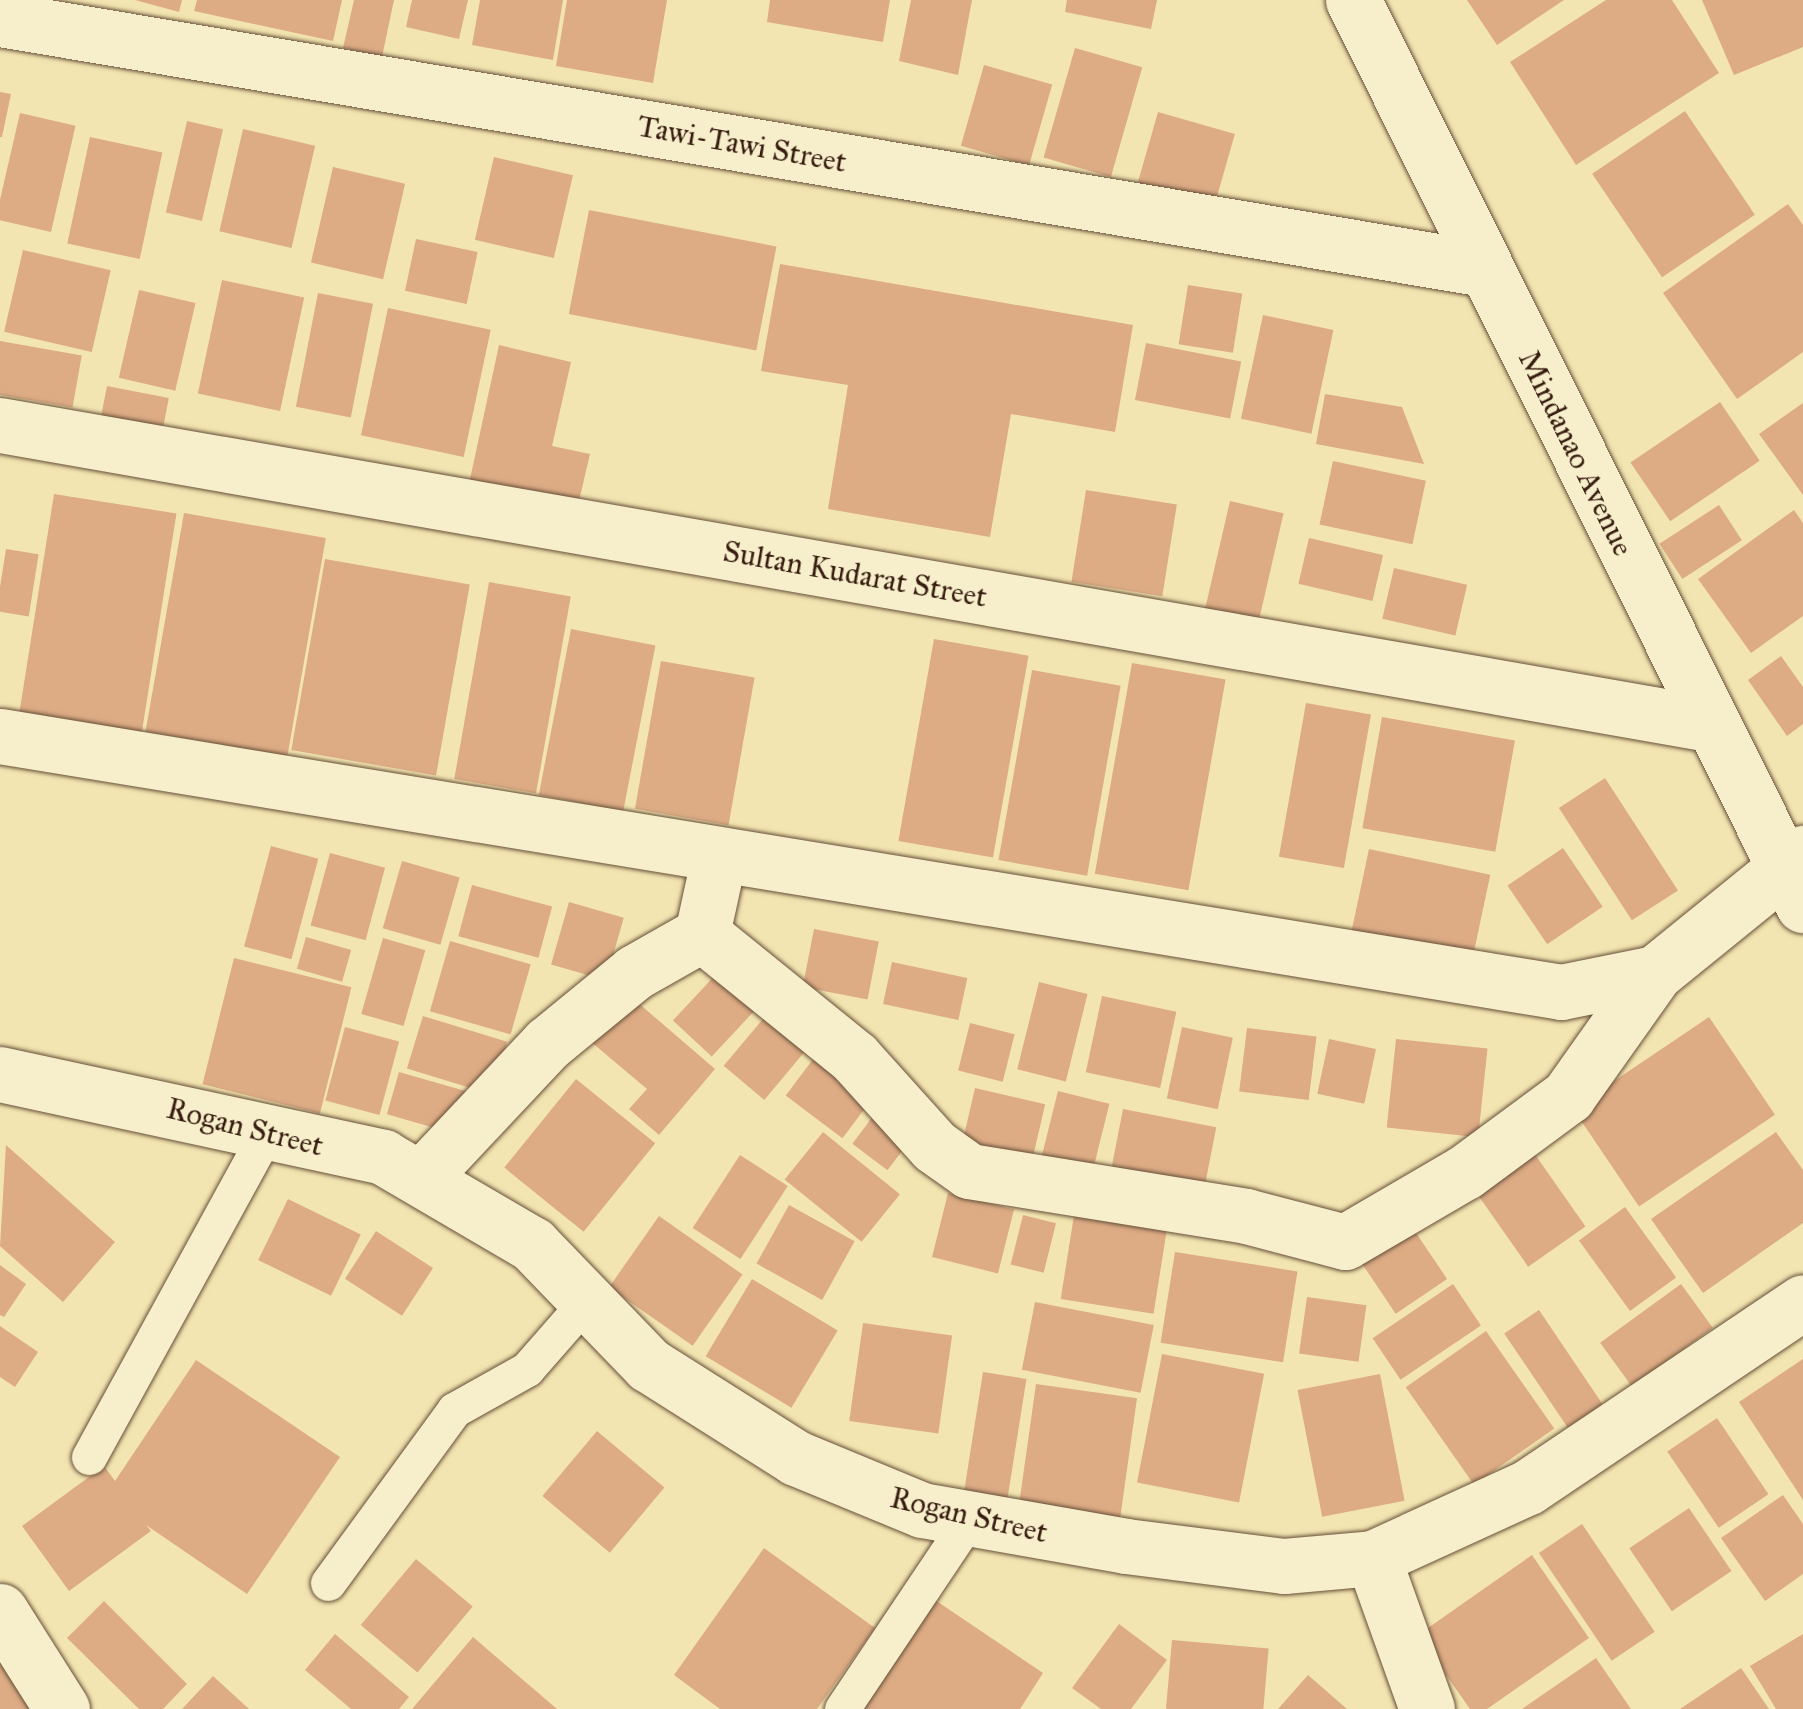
<!DOCTYPE html>
<style>
body{margin:0}
#map{position:relative;width:1803px;height:1709px;overflow:hidden;background:#f3e5b1;font-family:"IM FELL Great Primer",serif}
div>[style]{position:absolute}
[style*='--x']{left:calc(var(--x)*1px);top:calc(var(--y)*1px);width:calc(var(--w)*1px);rotate:calc(var(--a)*1deg)}
.building>*{inset:0;background:#ddac85;transform-origin:0 0}
.roads{filter:drop-shadow(0 0 2px #664f38) drop-shadow(0 0 2px #664f38)}
.lane>*{height:35px;margin:-17.5px;padding:0 17.5px;transform-origin:17.5px;border-radius:17.5px;background:#f7eecc}
.street>*{height:55px;margin:-27.5px;padding:0 27.5px;transform-origin:27.5px;border-radius:27.5px;background:#f7eecc}
.secondary>*{height:55px;margin:-27.5px;padding:0 27.5px;transform-origin:27.5px;border-radius:27.5px;background:#f7eecc}
span{translate:-50% -50%;white-space:nowrap;text-align:center;line-height:1.15;-webkit-text-stroke:10px #f7eecc;paint-order:stroke}
.street-label{font-size:30px;color:#371d0f}
</style>
<div id="map">
<div class="building">
<div style="clip-path:polygon(135px 0,182px 0,179px 12px)"></div>
<div style="clip-path:polygon(197px 0,342px 0,333px 41px,194px 11px)"></div>
<div style="clip-path:polygon(354px 0,394px 0,382px 57px,343px 48px)"></div>
<div style="clip-path:polygon(412px 0,468px 0,459px 39px,406px 27px)"></div>
<div style="clip-path:polygon(480px 0,563px 0,553px 60px,472px 45px)"></div>
<div style="clip-path:polygon(567px 0,667px 0,653px 83px,556px 66px)"></div>
<div style="clip-path:polygon(770px 0,890px 0,883px 42px,767px 22px)"></div>
<div style="clip-path:polygon(911px 0,972px 0,958px 75px,899px 61px)"></div>
<div style="clip-path:polygon(1067px 0,1157px 0,1151px 29px,1065px 12px)"></div>
<div style="clip-path:polygon(1467px 0,1564px 0,1497px 45px)"></div>
<div style="clip-path:polygon(1606px 0,1672px 0,1719px 73px,1576px 165px,1510px 62px)"></div>
<div style="clip-path:polygon(1702px 0,1803px 0,1803px 47px,1734px 75px)"></div>
<div style="left:1075px;top:48px;width:70px;height:114px;rotate:16deg"></div>
<div style="left:984px;top:65px;width:71px;height:84px;rotate:16deg"></div>
<div style="clip-path:polygon(0 92px,11px 94px,2px 137px,0 137px)"></div>
<div style="left:1685px;top:111px;width:125px;height:112px;rotate:56deg"></div>
<div style="left:1158px;top:112px;width:80px;height:74px;rotate:16deg"></div>
<div style="left:20px;top:113px;width:57px;height:109px;rotate:13deg"></div>
<div style="left:187px;top:121px;width:37px;height:94px;rotate:13deg"></div>
<div style="left:243px;top:129px;width:74px;height:105px;rotate:13deg"></div>
<div style="left:90px;top:137px;width:74px;height:109px;rotate:12deg"></div>
<div style="left:494px;top:157px;width:81px;height:85px;rotate:13deg"></div>
<div style="left:333px;top:167px;width:74px;height:98px;rotate:13deg"></div>
<div style="clip-path:polygon(1788px 204px,1803px 225px,1803px 352px,1737px 399px,1663px 293px)"></div>
<div style="left:589px;top:210px;width:191px;height:106px;rotate:11deg"></div>
<div style="left:416px;top:239px;width:63px;height:53px;rotate:12deg"></div>
<div style="left:23px;top:250px;width:90px;height:84px;rotate:13deg"></div>
<div style="clip-path:polygon(780px 264px,1133px 325px,1115px 432px,1011px 414px,990px 537px,828px 509px,848px 385px,761px 371px)"></div>
<div style="left:222px;top:280px;width:84px;height:116px;rotate:12deg"></div>
<div style="left:1188px;top:285px;width:55px;height:60px;rotate:9deg"></div>
<div style="left:139px;top:290px;width:58px;height:90px;rotate:13deg"></div>
<div style="left:318px;top:293px;width:56px;height:116px;rotate:11deg"></div>
<div style="left:388px;top:308px;width:105px;height:130px;rotate:12deg"></div>
<div style="left:1263px;top:315px;width:72px;height:106px;rotate:12deg"></div>
<div style="left:0;top:341px;width:83px;height:53px;rotate:10deg"></div>
<div style="left:1146px;top:343px;width:97px;height:58px;rotate:11deg"></div>
<div style="clip-path:polygon(499px 345px,571px 362px,552px 446px,590px 454px,575px 518px,467px 493px)"></div>
<div style="left:107px;top:386px;width:63px;height:51px;rotate:11deg"></div>
<div style="clip-path:polygon(1325px 394px,1402px 407px,1424px 464px,1316px 444px)"></div>
<div style="left:1720px;top:402px;width:71px;height:108px;rotate:56deg"></div>
<div style="clip-path:polygon(1803px 403px,1803px 495px,1759px 434px)"></div>
<div style="left:1333px;top:461px;width:95px;height:65px;rotate:12deg"></div>
<div style="left:1086px;top:490px;width:92px;height:93px;rotate:9deg"></div>
<div style="left:54px;top:494px;width:124px;height:223px;rotate:9deg"></div>
<div style="left:1230px;top:501px;width:55px;height:124px;rotate:13deg"></div>
<div style="left:1719px;top:505px;width:42px;height:71px;rotate:57deg"></div>
<div style="clip-path:polygon(1794px 510px,1803px 523px,1803px 616px,1751px 653px,1698px 579px)"></div>
<div style="left:184px;top:513px;width:144px;height:222px;rotate:10deg"></div>
<div style="left:1309px;top:538px;width:76px;height:47px;rotate:13deg"></div>
<div style="left:6px;top:549px;width:33px;height:63px;rotate:9deg"></div>
<div style="left:325px;top:559px;width:147px;height:194px;rotate:10deg"></div>
<div style="left:1394px;top:568px;width:75px;height:52px;rotate:13deg"></div>
<div style="left:489px;top:582px;width:83px;height:200px;rotate:10deg"></div>
<div style="left:571px;top:629px;width:86px;height:169px;rotate:11deg"></div>
<div style="left:934px;top:639px;width:96px;height:205px;rotate:10deg"></div>
<div style="clip-path:polygon(1781px 656px,1803px 687px,1803px 724px,1787px 736px,1748px 680px)"></div>
<div style="left:661px;top:661px;width:95px;height:150px;rotate:10deg"></div>
<div style="left:1132px;top:663px;width:95px;height:214px;rotate:10deg"></div>
<div style="left:1032px;top:670px;width:90px;height:193px;rotate:10deg"></div>
<div style="left:1306px;top:703px;width:66px;height:156px;rotate:10deg"></div>
<div style="left:1382px;top:717px;width:135px;height:113px;rotate:10deg"></div>
<div style="left:1605px;top:778px;width:134px;height:55px;rotate:57deg"></div>
<div style="left:271px;top:846px;width:49px;height:104px;rotate:15deg"></div>
<div style="left:1563px;top:848px;width:71px;height:67px;rotate:56deg"></div>
<div style="left:1369px;top:849px;width:124px;height:84px;rotate:12deg"></div>
<div style="left:330px;top:853px;width:57px;height:75px;rotate:15deg"></div>
<div style="left:402px;top:861px;width:60px;height:70px;rotate:16deg"></div>
<div style="left:472px;top:885px;width:83px;height:53px;rotate:15deg"></div>
<div style="left:569px;top:902px;width:57px;height:65px;rotate:16deg"></div>
<div style="left:814px;top:929px;width:66px;height:59px;rotate:11deg"></div>
<div style="left:306px;top:937px;width:47px;height:33px;rotate:16deg"></div>
<div style="left:383px;top:938px;width:44px;height:79px;rotate:16deg"></div>
<div style="left:450px;top:941px;width:84px;height:73px;rotate:16deg"></div>
<div style="left:234px;top:958px;width:121px;height:130px;rotate:14deg"></div>
<div style="left:892px;top:962px;width:77px;height:43px;rotate:12deg"></div>
<div style="left:720px;top:970px;width:53px;height:69px;rotate:43deg"></div>
<div style="left:1039px;top:982px;width:50px;height:90px;rotate:14deg"></div>
<div style="clip-path:polygon(629px 995px,715px 1069px,659px 1135px,629px 1109px,647px 1089px,590px 1041px)"></div>
<div style="left:1102px;top:996px;width:76px;height:78px;rotate:12deg"></div>
<div style="left:768px;top:1013px;width:53px;height:69px;rotate:40deg"></div>
<div style="left:423px;top:1016px;width:88px;height:55px;rotate:17deg"></div>
<div style="left:1709px;top:1017px;width:118px;height:164px;rotate:56deg"></div>
<div style="left:970px;top:1023px;width:46px;height:49px;rotate:14deg"></div>
<div style="left:345px;top:1027px;width:56px;height:76px;rotate:15deg"></div>
<div style="left:1182px;top:1027px;width:52px;height:73px;rotate:12deg"></div>
<div style="left:1247px;top:1028px;width:70px;height:64px;rotate:7deg"></div>
<div style="left:1329px;top:1039px;width:48px;height:56px;rotate:12deg"></div>
<div style="left:1396px;top:1039px;width:92px;height:89px;rotate:6deg"></div>
<div style="left:817px;top:1054px;width:71px;height:52px;rotate:37deg"></div>
<div style="left:399px;top:1072px;width:70px;height:44px;rotate:16deg"></div>
<div style="left:576px;top:1079px;width:102px;height:114px;rotate:39deg"></div>
<div style="left:975px;top:1088px;width:72px;height:69px;rotate:13deg"></div>
<div style="left:1058px;top:1091px;width:53px;height:79px;rotate:14deg"></div>
<div style="left:1123px;top:1109px;width:95px;height:67px;rotate:11deg"></div>
<div style="left:877px;top:1111px;width:44px;height:41px;rotate:37deg"></div>
<div style="left:823px;top:1132px;width:99px;height:61px;rotate:39deg"></div>
<div style="clip-path:polygon(1776px 1132px,1803px 1170px,1803px 1223px,1703px 1293px,1651px 1219px)"></div>
<div style="left:1527px;top:1143px;width:102px;height:70px;rotate:55deg"></div>
<div style="clip-path:polygon(6px 1145px,115px 1242px,63px 1302px,0 1246px)"></div>
<div style="left:740px;top:1155px;width:57px;height:87px;rotate:33deg"></div>
<div style="left:948px;top:1193px;width:68px;height:66px;rotate:14deg"></div>
<div style="left:288px;top:1199px;width:81px;height:68px;rotate:26deg"></div>
<div style="left:789px;top:1205px;width:75px;height:67px;rotate:29deg"></div>
<div style="left:1625px;top:1207px;width:87px;height:57px;rotate:54deg"></div>
<div style="left:1023px;top:1215px;width:34px;height:51px;rotate:14deg"></div>
<div style="left:1074px;top:1215px;width:94px;height:85px;rotate:9deg"></div>
<div style="left:659px;top:1216px;width:102px;height:87px;rotate:35deg"></div>
<div style="left:1408px;top:1221px;width:70px;height:62px;rotate:56deg"></div>
<div style="left:376px;top:1231px;width:68px;height:57px;rotate:33deg"></div>
<div style="left:1175px;top:1252px;width:124px;height:92px;rotate:9deg"></div>
<div style="clip-path:polygon(0 1265px,26px 1284px,4px 1317px,0 1315px)"></div>
<div style="left:752px;top:1279px;width:100px;height:90px;rotate:31deg"></div>
<div style="left:1453px;top:1284px;width:50px;height:97px;rotate:56deg"></div>
<div style="left:1681px;top:1284px;width:54px;height:100px;rotate:54deg"></div>
<div style="left:1307px;top:1297px;width:60px;height:57px;rotate:8deg"></div>
<div style="left:1035px;top:1302px;width:121px;height:69px;rotate:11deg"></div>
<div style="left:1539px;top:1310px;width:127px;height:42px;rotate:56deg"></div>
<div style="left:863px;top:1323px;width:90px;height:99px;rotate:8deg"></div>
<div style="clip-path:polygon(0 1326px,38px 1352px,15px 1387px,0 1377px)"></div>
<div style="left:1486px;top:1331px;width:119px;height:98px;rotate:55deg"></div>
<div style="left:1162px;top:1354px;width:104px;height:131px;rotate:11deg"></div>
<div style="clip-path:polygon(1803px 1359px,1803px 1500px,1739px 1402px)"></div>
<div style="clip-path:polygon(196px 1360px,340px 1457px,247px 1594px,146px 1525px,151px 1531px,69px 1591px,22px 1526px,104px 1466px,115px 1481px)"></div>
<div style="left:983px;top:1372px;width:44px;height:126px;rotate:9deg"></div>
<div style="left:1380px;top:1374px;width:129px;height:84px;rotate:79deg"></div>
<div style="left:1036px;top:1384px;width:102px;height:123px;rotate:8deg"></div>
<div style="left:1717px;top:1418px;width:92px;height:60px;rotate:56deg"></div>
<div style="left:597px;top:1431px;width:88px;height:85px;rotate:40deg"></div>
<div style="clip-path:polygon(1783px 1495px,1803px 1524px,1803px 1574px,1765px 1601px,1721px 1538px)"></div>
<div style="left:1689px;top:1508px;width:76px;height:72px;rotate:56deg"></div>
<div style="left:1582px;top:1524px;width:130px;height:52px;rotate:56deg"></div>
<div style="clip-path:polygon(764px 1548px,875px 1628px,817px 1709px,720px 1709px,674px 1675px)"></div>
<div style="clip-path:polygon(1532px 1555px,1589px 1638px,1487px 1709px,1470px 1709px,1418px 1635px)"></div>
<div style="left:416px;top:1559px;width:74px;height:86px;rotate:40deg"></div>
<div style="clip-path:polygon(935px 1600px,1043px 1673px,1020px 1709px,864px 1709px)"></div>
<div style="clip-path:polygon(104px 1601px,187px 1684px,163px 1709px,139px 1709px,67px 1638px)"></div>
<div style="clip-path:polygon(1119px 1624px,1167px 1660px,1131px 1709px,1101px 1709px,1072px 1688px)"></div>
<div style="clip-path:polygon(335px 1634px,409px 1697px,399px 1709px,351px 1709px,305px 1670px)"></div>
<div style="clip-path:polygon(1803px 1634px,1803px 1709px,1776px 1709px,1750px 1666px)"></div>
<div style="clip-path:polygon(0 1635px,37px 1709px,0 1709px)"></div>
<div style="clip-path:polygon(473px 1637px,557px 1709px,412px 1709px)"></div>
<div style="left:1172px;top:1640px;width:97px;height:69px;rotate:5deg"></div>
<div style="clip-path:polygon(1596px 1658px,1631px 1709px,1522px 1709px)"></div>
<div style="clip-path:polygon(1741px 1668px,1769px 1709px,1680px 1709px)"></div>
<div style="clip-path:polygon(1308px 1675px,1347px 1709px,1278px 1709px)"></div>
<div style="clip-path:polygon(213px 1676px,249px 1709px,182px 1709px)"></div>
</div>
<div class="roads">
<div class="lane">
<div style="--x:89;--y:1457;--w:375;--a:-61.3"></div>
<div style="--x:328;--y:1583;--w:214;--a:-53.9"></div>
<div style="--x:454;--y:1410;--w:84;--a:-29.3"></div>
<div style="--x:527;--y:1369;--w:85;--a:-48.8"></div>
<div style="--x:842;--y:1709;--w:226;--a:-56.2"></div>
</div>
<div class="street">
<div style="--x:0;--y:425;--w:1736;--a:9.92"></div>
<div style="--x:0;--y:736;--w:1582;--a:9.31"></div>
<div style="--x:1561;--y:992;--w:96;--a:-11.4"></div>
<div style="--x:1655;--y:973;--w:191;--a:-39"></div>
<div style="--x:702;--y:934;--w:196;--a:39"></div>
<div style="--x:854;--y:1057;--w:120;--a:48"></div>
<div style="--x:934;--y:1146;--w:43;--a:35.5"></div>
<div style="--x:969;--y:1171;--w:281;--a:9.2"></div>
<div style="--x:1246;--y:1216;--w:102;--a:14.7"></div>
<div style="--x:1345;--y:1242;--w:139;--a:-30.3"></div>
<div style="--x:1465;--y:1172;--w:128;--a:-36.4"></div>
<div style="--x:1568;--y:1096;--w:151;--a:-54.7"></div>
<div style="--x:0;--y:1074;--w:392;--a:12.2"></div>
<div style="--x:383;--y:1157;--w:173;--a:30.3"></div>
<div style="--x:532;--y:1244;--w:168;--a:46"></div>
<div style="--x:649;--y:1365;--w:174;--a:32.3"></div>
<div style="--x:796;--y:1458;--w:136;--a:22.4"></div>
<div style="--x:922;--y:1510;--w:207;--a:10"></div>
<div style="--x:1126;--y:1546;--w:159;--a:7.2"></div>
<div style="--x:1284;--y:1566;--w:89;--a:-5.1"></div>
<div style="--x:1373;--y:1558;--w:170;--a:-24.6"></div>
<div style="--x:1528;--y:1487;--w:331;--a:-33.9"></div>
<div style="--x:424;--y:1175;--w:180;--a:-46.8"></div>
<div style="--x:547;--y:1044;--w:114;--a:-39.3"></div>
<div style="--x:635;--y:972;--w:77;--a:-29.6"></div>
<div style="--x:702;--y:934;--w:80;--a:-77.7"></div>
<div style="--x:1373;--y:1558;--w:160;--a:70.3"></div>
<div style="--x:0;--y:1611;--w:116;--a:57.7"></div>
</div>
<div class="secondary">
<div style="--x:1353;--y:0;--w:1011;--a:63.56"></div>
<div style="--x:0;--y:19;--w:1505;--a:9.56"></div>
</div>
</div>
<div class="street-label">
<span style="left:742px;top:144px;rotate:10deg">Tawi-Tawi Street</span>
<span style="left:1576px;top:453px;rotate:64deg">Mindanao Avenue</span>
<span style="left:855px;top:574px;rotate:10deg">Sultan Kudarat Street</span>
<span style="left:245px;top:1127px;rotate:14deg">Rogan Street</span>
<span style="left:969px;top:1515px;rotate:13deg">Rogan Street</span>
</div>
</div>
